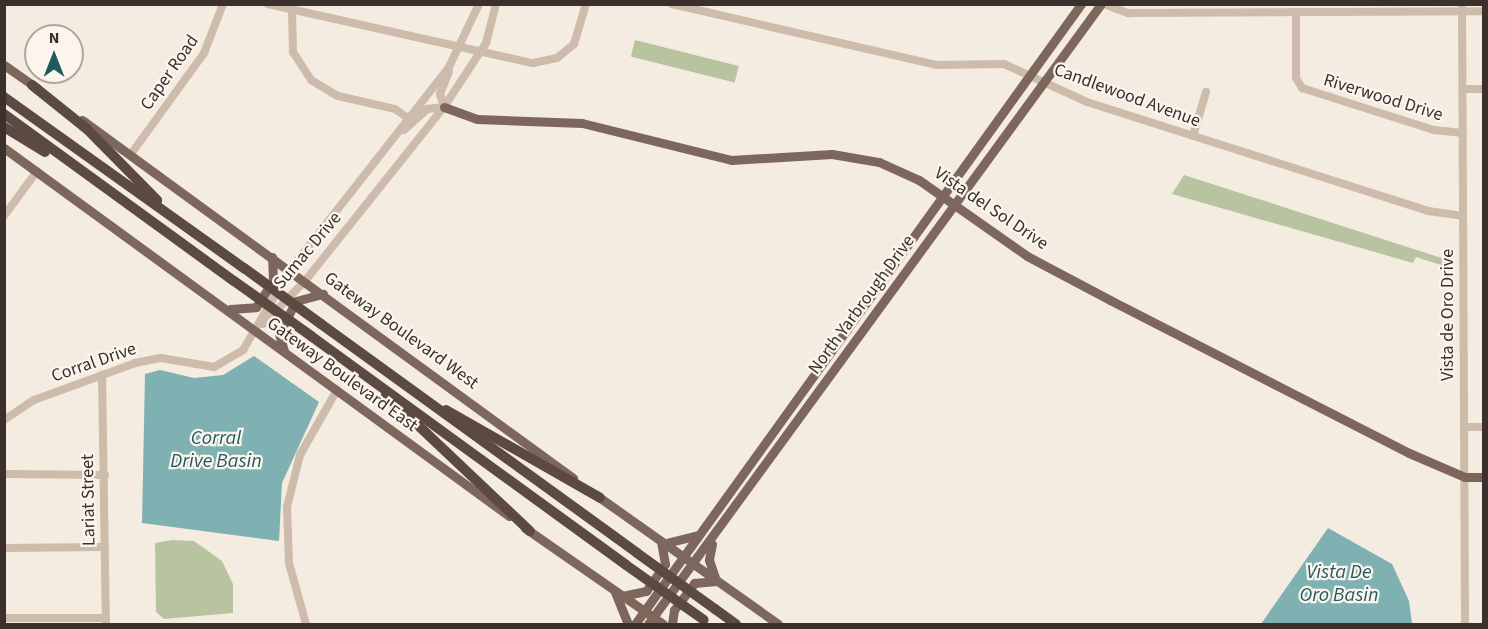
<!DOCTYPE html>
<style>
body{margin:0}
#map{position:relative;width:1488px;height:629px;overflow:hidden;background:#f4ebe1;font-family:"Source Sans 3",sans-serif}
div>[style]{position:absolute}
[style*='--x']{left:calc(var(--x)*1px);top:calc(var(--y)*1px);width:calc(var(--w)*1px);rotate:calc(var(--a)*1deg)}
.green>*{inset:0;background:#b8c4a0;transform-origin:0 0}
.water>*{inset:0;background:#7fb0b2}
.minor>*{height:8px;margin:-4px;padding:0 4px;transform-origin:4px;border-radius:4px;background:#cdbbac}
.major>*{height:9px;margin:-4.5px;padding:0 4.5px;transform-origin:4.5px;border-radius:4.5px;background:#7d675c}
.highway>*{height:10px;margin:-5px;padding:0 5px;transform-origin:5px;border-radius:5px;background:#5c4a42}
.highway-bridge>*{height:10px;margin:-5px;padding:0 5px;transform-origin:5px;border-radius:5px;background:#5c4a42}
span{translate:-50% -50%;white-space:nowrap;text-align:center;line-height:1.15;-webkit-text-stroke:4.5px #fbf5ee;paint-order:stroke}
.street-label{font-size:18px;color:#3b302b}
.water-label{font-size:20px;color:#1f5a5e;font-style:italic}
.frame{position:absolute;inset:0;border:6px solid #3b302b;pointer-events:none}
.north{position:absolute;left:24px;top:24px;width:60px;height:60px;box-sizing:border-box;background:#fbf5ee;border:2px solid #aea6a0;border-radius:50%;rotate:0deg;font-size:16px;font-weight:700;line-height:24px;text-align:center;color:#3b302b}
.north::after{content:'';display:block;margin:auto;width:21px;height:27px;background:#1f5a5e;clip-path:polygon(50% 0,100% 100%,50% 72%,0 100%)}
</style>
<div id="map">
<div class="green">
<div style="left:635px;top:40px;width:107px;height:17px;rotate:14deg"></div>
<div style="clip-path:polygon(1184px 175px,1454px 262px,1454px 269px,1416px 257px,1413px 263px,1172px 194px)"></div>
<div style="clip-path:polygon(172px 540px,194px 541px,222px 561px,233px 584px,233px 613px,164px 619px,156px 612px,155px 543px)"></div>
</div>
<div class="water">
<div style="clip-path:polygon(254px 356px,319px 402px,282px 483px,279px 541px,142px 523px,145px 374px,160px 370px,194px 378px,223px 375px)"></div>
<div style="clip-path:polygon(1328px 528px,1392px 564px,1409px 601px,1412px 624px,1261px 624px)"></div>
</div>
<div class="minor">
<div style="--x:268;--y:4;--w:271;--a:12.6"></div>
<div style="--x:533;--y:63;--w:25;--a:-12"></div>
<div style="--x:557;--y:58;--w:22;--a:-39"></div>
<div style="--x:574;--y:44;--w:42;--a:-73.3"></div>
<div style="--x:672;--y:4;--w:271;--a:13"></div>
<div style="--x:936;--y:65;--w:68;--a:-0.8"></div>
<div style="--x:1004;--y:64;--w:91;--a:24.6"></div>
<div style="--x:1087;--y:102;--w:358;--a:17.7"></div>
<div style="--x:1428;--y:211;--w:35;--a:8"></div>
<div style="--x:1104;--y:4;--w:26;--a:21"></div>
<div style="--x:1128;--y:13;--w:356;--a:-0.3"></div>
<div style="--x:1462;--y:4;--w:620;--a:89.72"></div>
<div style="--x:292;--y:10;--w:42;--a:88.6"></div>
<div style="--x:293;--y:52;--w:33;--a:57"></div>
<div style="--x:311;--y:80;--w:31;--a:31"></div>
<div style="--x:338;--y:96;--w:58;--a:12.8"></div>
<div style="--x:395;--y:109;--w:16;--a:35"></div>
<div style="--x:1296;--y:12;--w:66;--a:90"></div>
<div style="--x:1296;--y:78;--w:12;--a:59"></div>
<div style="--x:1302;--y:88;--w:139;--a:17.7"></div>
<div style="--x:1434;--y:130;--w:29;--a:6"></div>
<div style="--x:1463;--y:89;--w:21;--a:0"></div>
<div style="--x:444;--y:107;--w:14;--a:-107"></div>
<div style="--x:440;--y:94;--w:24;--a:-68"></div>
<div style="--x:404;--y:130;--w:31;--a:-42"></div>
<div style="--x:427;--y:109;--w:17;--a:-7"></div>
<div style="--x:1193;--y:136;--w:46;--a:-73.5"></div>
<div style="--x:131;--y:154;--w:125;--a:-54.1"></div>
<div style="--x:204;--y:53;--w:53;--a:-68.8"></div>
<div style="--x:4;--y:216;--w:56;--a:-53.7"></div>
<div style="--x:263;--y:324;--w:60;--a:-45.7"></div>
<div style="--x:305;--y:281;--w:223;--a:-51.4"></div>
<div style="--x:444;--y:107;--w:77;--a:-56.7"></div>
<div style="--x:486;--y:43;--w:40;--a:-75.6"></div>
<div style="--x:102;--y:375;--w:249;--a:89.1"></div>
<div style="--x:4;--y:420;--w:36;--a:-34"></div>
<div style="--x:34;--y:400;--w:108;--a:-20.1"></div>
<div style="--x:135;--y:363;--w:26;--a:-11"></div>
<div style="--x:161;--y:358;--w:54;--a:9.6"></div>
<div style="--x:214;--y:367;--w:34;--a:-30"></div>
<div style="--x:243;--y:350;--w:93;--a:-59.6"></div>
<div style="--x:290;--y:270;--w:258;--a:-51.9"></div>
<div style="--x:449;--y:67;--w:70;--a:-64.5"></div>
<div style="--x:1464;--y:427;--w:20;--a:0"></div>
<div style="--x:4;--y:474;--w:101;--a:0.6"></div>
<div style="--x:4;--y:548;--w:101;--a:-0.6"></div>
<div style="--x:4;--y:618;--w:102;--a:0"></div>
<div style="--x:306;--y:624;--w:63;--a:-105.6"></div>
<div style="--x:289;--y:563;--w:56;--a:-92"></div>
<div style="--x:287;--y:507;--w:54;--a:-76"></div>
<div style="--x:300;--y:455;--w:75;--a:-60.4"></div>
</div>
<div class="major">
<div style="--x:4;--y:65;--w:40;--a:34.9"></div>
<div style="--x:444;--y:107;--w:35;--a:20"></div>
<div style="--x:477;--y:119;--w:105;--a:2.2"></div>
<div style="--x:582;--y:123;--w:154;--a:13.9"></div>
<div style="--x:731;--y:160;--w:101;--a:-3.4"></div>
<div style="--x:832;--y:154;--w:48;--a:9.7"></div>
<div style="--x:879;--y:162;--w:44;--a:24.2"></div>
<div style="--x:919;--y:180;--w:132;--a:35.1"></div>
<div style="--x:1027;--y:256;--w:94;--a:27.9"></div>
<div style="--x:1110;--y:300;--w:336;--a:27.1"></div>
<div style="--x:1409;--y:453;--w:61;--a:23.2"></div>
<div style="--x:1465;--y:477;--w:19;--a:0"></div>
<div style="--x:82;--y:120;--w:608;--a:36.1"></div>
<div style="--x:4;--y:148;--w:625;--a:36.08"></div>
<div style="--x:230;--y:309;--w:26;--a:-4"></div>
<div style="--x:256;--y:307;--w:31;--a:-57"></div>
<div style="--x:273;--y:281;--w:24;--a:-92"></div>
<div style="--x:284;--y:351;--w:19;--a:-106"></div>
<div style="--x:279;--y:333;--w:36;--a:-62"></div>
<div style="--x:296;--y:301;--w:28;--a:-15"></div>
<div style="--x:596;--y:495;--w:223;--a:35.3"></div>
<div style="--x:525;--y:528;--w:168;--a:34.8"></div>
<div style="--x:666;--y:543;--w:33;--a:-14"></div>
<div style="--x:712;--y:544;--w:16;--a:101"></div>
<div style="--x:709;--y:560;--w:18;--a:71"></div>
<div style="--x:615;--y:592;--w:35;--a:68"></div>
<div style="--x:622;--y:596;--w:25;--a:-12"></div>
<div style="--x:646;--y:591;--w:33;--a:-55"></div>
<div style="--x:665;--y:564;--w:23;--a:-100"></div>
<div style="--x:635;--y:624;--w:764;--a:-54.27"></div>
<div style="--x:648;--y:624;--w:768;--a:-53.85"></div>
<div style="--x:672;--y:624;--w:14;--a:-82"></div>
<div style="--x:674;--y:610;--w:34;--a:-53"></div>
<div style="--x:694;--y:583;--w:23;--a:-5"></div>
</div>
<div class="highway">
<div style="--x:32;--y:85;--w:70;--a:38.7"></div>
<div style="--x:87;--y:129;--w:100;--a:45.4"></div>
<div style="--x:4;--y:97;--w:295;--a:35.5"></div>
<div style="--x:4;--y:114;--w:284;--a:36"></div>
<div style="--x:4;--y:127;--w:48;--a:31.4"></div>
<div style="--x:321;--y:324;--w:390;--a:35.9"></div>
<div style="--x:311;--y:336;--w:389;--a:36"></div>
<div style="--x:386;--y:395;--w:198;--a:43.4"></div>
<div style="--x:446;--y:410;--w:177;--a:29.7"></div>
<div style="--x:715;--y:609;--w:26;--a:36"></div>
</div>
<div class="highway-bridge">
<div style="--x:244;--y:268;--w:95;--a:36"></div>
<div style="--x:234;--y:281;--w:95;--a:35.5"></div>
<div style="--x:637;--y:553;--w:96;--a:35.7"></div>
<div style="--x:626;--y:565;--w:95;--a:35.2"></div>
</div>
<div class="street-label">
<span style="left:170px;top:73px;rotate:-55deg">Caper Road</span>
<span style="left:1127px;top:96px;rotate:20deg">Candlewood Avenue</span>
<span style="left:1383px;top:98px;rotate:17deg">Riverwood Drive</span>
<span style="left:991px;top:209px;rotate:34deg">Vista del Sol Drive</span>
<span style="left:308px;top:251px;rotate:-50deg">Sumac Drive</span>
<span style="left:862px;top:305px;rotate:-54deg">North Yarbrough Drive</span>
<span style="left:1448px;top:315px;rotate:-90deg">Vista de Oro Drive</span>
<span style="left:401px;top:331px;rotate:36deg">Gateway Boulevard West</span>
<span style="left:94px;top:363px;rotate:-19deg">Corral Drive</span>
<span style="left:342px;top:375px;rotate:36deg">Gateway Boulevard East</span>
<span style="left:89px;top:500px;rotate:-91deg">Lariat Street</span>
</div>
<div class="water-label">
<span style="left:216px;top:450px">Corral<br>Drive Basin</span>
<span style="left:1339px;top:584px">Vista De<br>Oro Basin</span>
</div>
<div class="frame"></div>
<div class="north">N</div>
</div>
